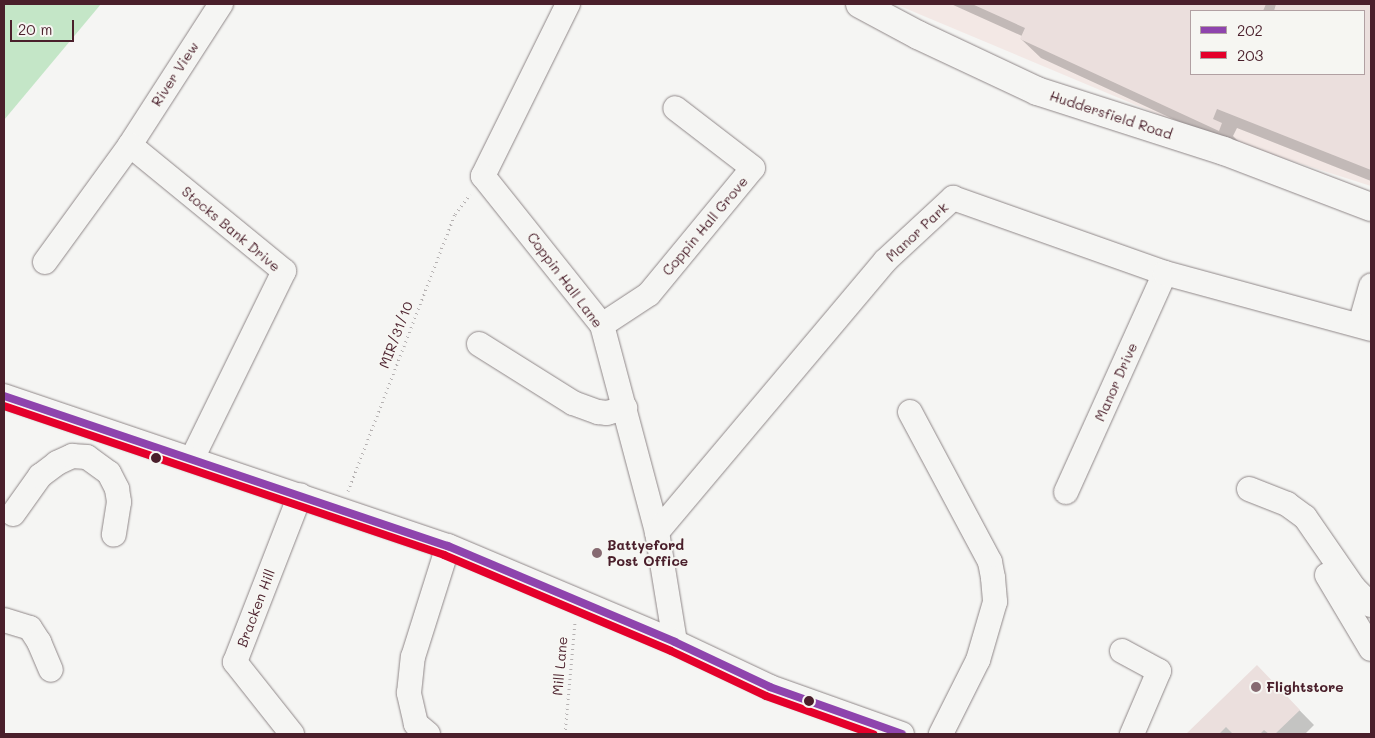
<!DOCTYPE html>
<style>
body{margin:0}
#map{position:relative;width:1375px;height:738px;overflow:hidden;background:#f5f5f3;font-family:Mali,sans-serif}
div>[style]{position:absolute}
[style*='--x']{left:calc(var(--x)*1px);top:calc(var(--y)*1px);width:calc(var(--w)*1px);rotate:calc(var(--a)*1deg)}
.built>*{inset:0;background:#f3e8e5}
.green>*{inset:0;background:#c4e6c7}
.shadow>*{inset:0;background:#0003}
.building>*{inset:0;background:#ebdfdd}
.path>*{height:3px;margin-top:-1.5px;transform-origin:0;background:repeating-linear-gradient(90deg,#b6b2b2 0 1px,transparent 0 5px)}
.roads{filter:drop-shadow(0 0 1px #8f8788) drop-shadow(0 0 1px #8f8788)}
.minor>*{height:24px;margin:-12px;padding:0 12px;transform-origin:12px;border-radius:12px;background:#f5f5f3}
.highway>*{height:28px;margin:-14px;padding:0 14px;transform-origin:14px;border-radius:14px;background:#f5f5f3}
.bus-1>*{height:8px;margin:-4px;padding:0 4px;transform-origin:4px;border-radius:4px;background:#8e44ad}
.bus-2>*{height:8px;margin:-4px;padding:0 4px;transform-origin:4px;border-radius:4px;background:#e4002b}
.dots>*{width:14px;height:14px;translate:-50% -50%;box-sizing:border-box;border:2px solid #f6f6f2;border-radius:50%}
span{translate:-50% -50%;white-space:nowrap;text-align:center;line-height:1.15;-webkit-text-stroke:4px #f6f6f2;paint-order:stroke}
.street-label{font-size:14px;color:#4a1f2b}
.poi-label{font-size:14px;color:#4a1f2b;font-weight:700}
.left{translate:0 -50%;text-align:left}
.frame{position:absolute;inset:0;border:5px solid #4a1f2b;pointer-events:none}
.legend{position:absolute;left:1190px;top:10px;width:175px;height:65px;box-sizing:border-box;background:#f6f6f2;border:1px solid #b1a0a2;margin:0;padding:6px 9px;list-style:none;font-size:15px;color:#4a1f2b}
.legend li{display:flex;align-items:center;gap:10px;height:25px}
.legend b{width:25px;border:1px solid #b1a0a2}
.scale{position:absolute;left:10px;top:20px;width:64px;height:22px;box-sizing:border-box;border:2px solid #4a1f2b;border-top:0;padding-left:6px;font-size:15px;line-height:18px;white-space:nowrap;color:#4a1f2b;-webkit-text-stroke:4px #f6f6f2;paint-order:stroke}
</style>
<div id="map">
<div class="built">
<div style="clip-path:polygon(evenodd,895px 4px,1371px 4px,1371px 186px,1200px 132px,895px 4px,1191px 11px,1364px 11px,1364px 74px,1191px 74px,1191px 11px)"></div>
</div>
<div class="green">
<div style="clip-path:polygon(4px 4px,101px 4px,4px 120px)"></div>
</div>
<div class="shadow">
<div style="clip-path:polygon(evenodd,951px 4px,1371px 4px,1371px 181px,1237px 128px,1233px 136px,1241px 144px,1238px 149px,1041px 58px,1021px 39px,1022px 36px,951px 4px,1191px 11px,1364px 11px,1364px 74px,1191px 74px,1191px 11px)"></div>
<div style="clip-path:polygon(1257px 667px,1314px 725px,1305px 734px,1188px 734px)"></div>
</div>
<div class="building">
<div style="clip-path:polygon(972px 4px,1266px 4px,1263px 11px,1191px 11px,1191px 74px,1364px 74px,1364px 11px,1274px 11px,1276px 4px,1371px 4px,1371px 170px,1217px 109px,1213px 119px,1222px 123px,1219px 131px,1020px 39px,1025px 28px)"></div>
<div style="clip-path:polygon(1257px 665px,1300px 710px,1275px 734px,1269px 734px,1264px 730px,1260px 734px,1233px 734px,1226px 727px,1219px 734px,1186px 734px)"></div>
</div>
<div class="path">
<div style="--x:348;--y:491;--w:297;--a:-68.9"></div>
<div style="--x:455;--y:214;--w:25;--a:-53"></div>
<div style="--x:565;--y:734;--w:111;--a:-84.9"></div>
</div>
<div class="roads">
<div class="minor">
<div style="--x:568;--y:4;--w:192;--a:116.3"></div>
<div style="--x:483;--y:176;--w:191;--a:51.4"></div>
<div style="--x:602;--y:325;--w:214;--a:75.1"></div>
<div style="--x:657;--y:532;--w:111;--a:80.7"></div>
<div style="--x:130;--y:145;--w:168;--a:-57.2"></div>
<div style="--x:45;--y:262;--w:145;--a:-54"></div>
<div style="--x:130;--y:145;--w:199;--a:39.3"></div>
<div style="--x:284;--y:271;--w:209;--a:116.1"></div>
<div style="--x:602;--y:325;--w:56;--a:-33.4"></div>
<div style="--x:649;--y:294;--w:163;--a:-50.5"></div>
<div style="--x:753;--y:168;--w:98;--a:-142.4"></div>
<div style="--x:1360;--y:325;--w:41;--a:-74.2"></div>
<div style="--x:479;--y:344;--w:111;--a:32.1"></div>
<div style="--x:573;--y:403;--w:27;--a:20"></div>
<div style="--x:598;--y:412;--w:9;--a:6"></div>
<div style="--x:607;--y:413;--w:19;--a:-16"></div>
<div style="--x:4;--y:396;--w:469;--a:18.7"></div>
<div style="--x:448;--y:546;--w:246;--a:22.9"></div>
<div style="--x:675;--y:642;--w:105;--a:25.3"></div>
<div style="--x:770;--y:687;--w:140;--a:19.6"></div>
<div style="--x:910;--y:412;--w:170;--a:61.9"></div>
<div style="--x:990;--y:562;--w:16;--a:79"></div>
<div style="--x:993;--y:578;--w:24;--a:85"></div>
<div style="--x:995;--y:602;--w:60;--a:106.3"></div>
<div style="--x:978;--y:660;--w:83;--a:116.6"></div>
<div style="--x:1249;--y:489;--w:41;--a:21.5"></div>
<div style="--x:1287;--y:504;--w:22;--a:36"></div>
<div style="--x:1305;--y:517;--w:86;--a:55.4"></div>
<div style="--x:1354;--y:588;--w:24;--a:45"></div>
<div style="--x:1066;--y:492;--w:240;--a:-65.7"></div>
<div style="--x:13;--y:514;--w:47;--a:-54.6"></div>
<div style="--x:40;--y:476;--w:21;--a:-37"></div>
<div style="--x:57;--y:463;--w:17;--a:-25"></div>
<div style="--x:72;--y:456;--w:15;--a:4"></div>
<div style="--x:87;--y:457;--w:27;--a:36"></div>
<div style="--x:109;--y:473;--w:18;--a:63"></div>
<div style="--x:117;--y:489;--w:13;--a:81"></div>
<div style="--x:119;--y:502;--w:33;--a:99"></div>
<div style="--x:657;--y:532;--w:354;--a:-49.9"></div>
<div style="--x:885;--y:261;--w:93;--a:-42.8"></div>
<div style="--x:953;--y:198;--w:225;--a:19.5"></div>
<div style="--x:1165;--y:273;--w:213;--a:15.2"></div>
<div style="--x:1327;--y:575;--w:86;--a:59.3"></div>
<div style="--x:4;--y:620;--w:27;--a:17"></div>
<div style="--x:30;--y:628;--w:17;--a:57"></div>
<div style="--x:39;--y:642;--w:30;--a:67"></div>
<div style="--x:1122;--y:651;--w:42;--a:28.4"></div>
<div style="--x:1159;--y:671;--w:69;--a:113.2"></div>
<div style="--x:292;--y:734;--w:92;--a:-128.4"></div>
<div style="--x:235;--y:662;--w:179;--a:-68.7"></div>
<div style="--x:428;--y:734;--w:16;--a:-140"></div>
<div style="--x:416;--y:724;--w:32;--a:-103"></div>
<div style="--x:409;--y:693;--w:36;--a:-84"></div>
<div style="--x:413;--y:657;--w:116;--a:-72.5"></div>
</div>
<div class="highway">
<div style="--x:860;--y:4;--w:66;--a:28.1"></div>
<div style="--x:918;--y:35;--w:132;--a:25.2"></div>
<div style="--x:1037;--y:91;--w:196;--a:17.8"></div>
<div style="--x:1224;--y:151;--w:157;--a:20.9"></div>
</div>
</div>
<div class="bus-1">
<div style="--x:4;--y:396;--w:469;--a:18.7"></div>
<div style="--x:448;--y:546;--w:246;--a:22.9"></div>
<div style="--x:675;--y:642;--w:105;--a:25.3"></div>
<div style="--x:770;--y:687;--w:140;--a:19.6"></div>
</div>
<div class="bus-2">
<div style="--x:4;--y:406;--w:465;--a:18.7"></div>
<div style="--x:444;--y:555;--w:246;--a:22.9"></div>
<div style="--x:671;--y:651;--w:105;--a:25.3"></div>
<div style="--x:766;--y:696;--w:114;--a:19.6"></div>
</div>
<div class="dots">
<div style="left:156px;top:458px;background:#4a1f2b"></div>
<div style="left:597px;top:553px;background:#866a71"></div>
<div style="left:1256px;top:687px;background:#866a71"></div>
<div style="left:809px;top:701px;background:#4a1f2b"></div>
</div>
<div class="street-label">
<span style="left:175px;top:74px;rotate:-57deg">River View</span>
<span style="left:1111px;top:115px;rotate:18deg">Huddersfield Road</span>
<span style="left:705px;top:226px;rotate:-50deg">Coppin Hall Grove</span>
<span style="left:231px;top:229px;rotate:40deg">Stocks Bank Drive</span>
<span style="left:917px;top:232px;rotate:-43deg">Manor Park</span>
<span style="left:565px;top:280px;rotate:53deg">Coppin Hall Lane</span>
<span style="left:396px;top:335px;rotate:-69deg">MIR/31/10</span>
<span style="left:1116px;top:382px;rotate:-66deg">Manor Drive</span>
<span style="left:256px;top:608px;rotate:-69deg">Bracken Hill</span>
<span style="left:560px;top:666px;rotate:-85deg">Mill Lane</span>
</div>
<div class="poi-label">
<span class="left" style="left:607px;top:553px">Battyeford<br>Post Office</span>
<span class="left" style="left:1266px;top:687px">Flightstore</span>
</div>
<div class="frame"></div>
<ul class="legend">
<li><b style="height:6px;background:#8e44ad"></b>202</li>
<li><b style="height:6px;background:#e4002b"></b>203</li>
</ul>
<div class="scale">20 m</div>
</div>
